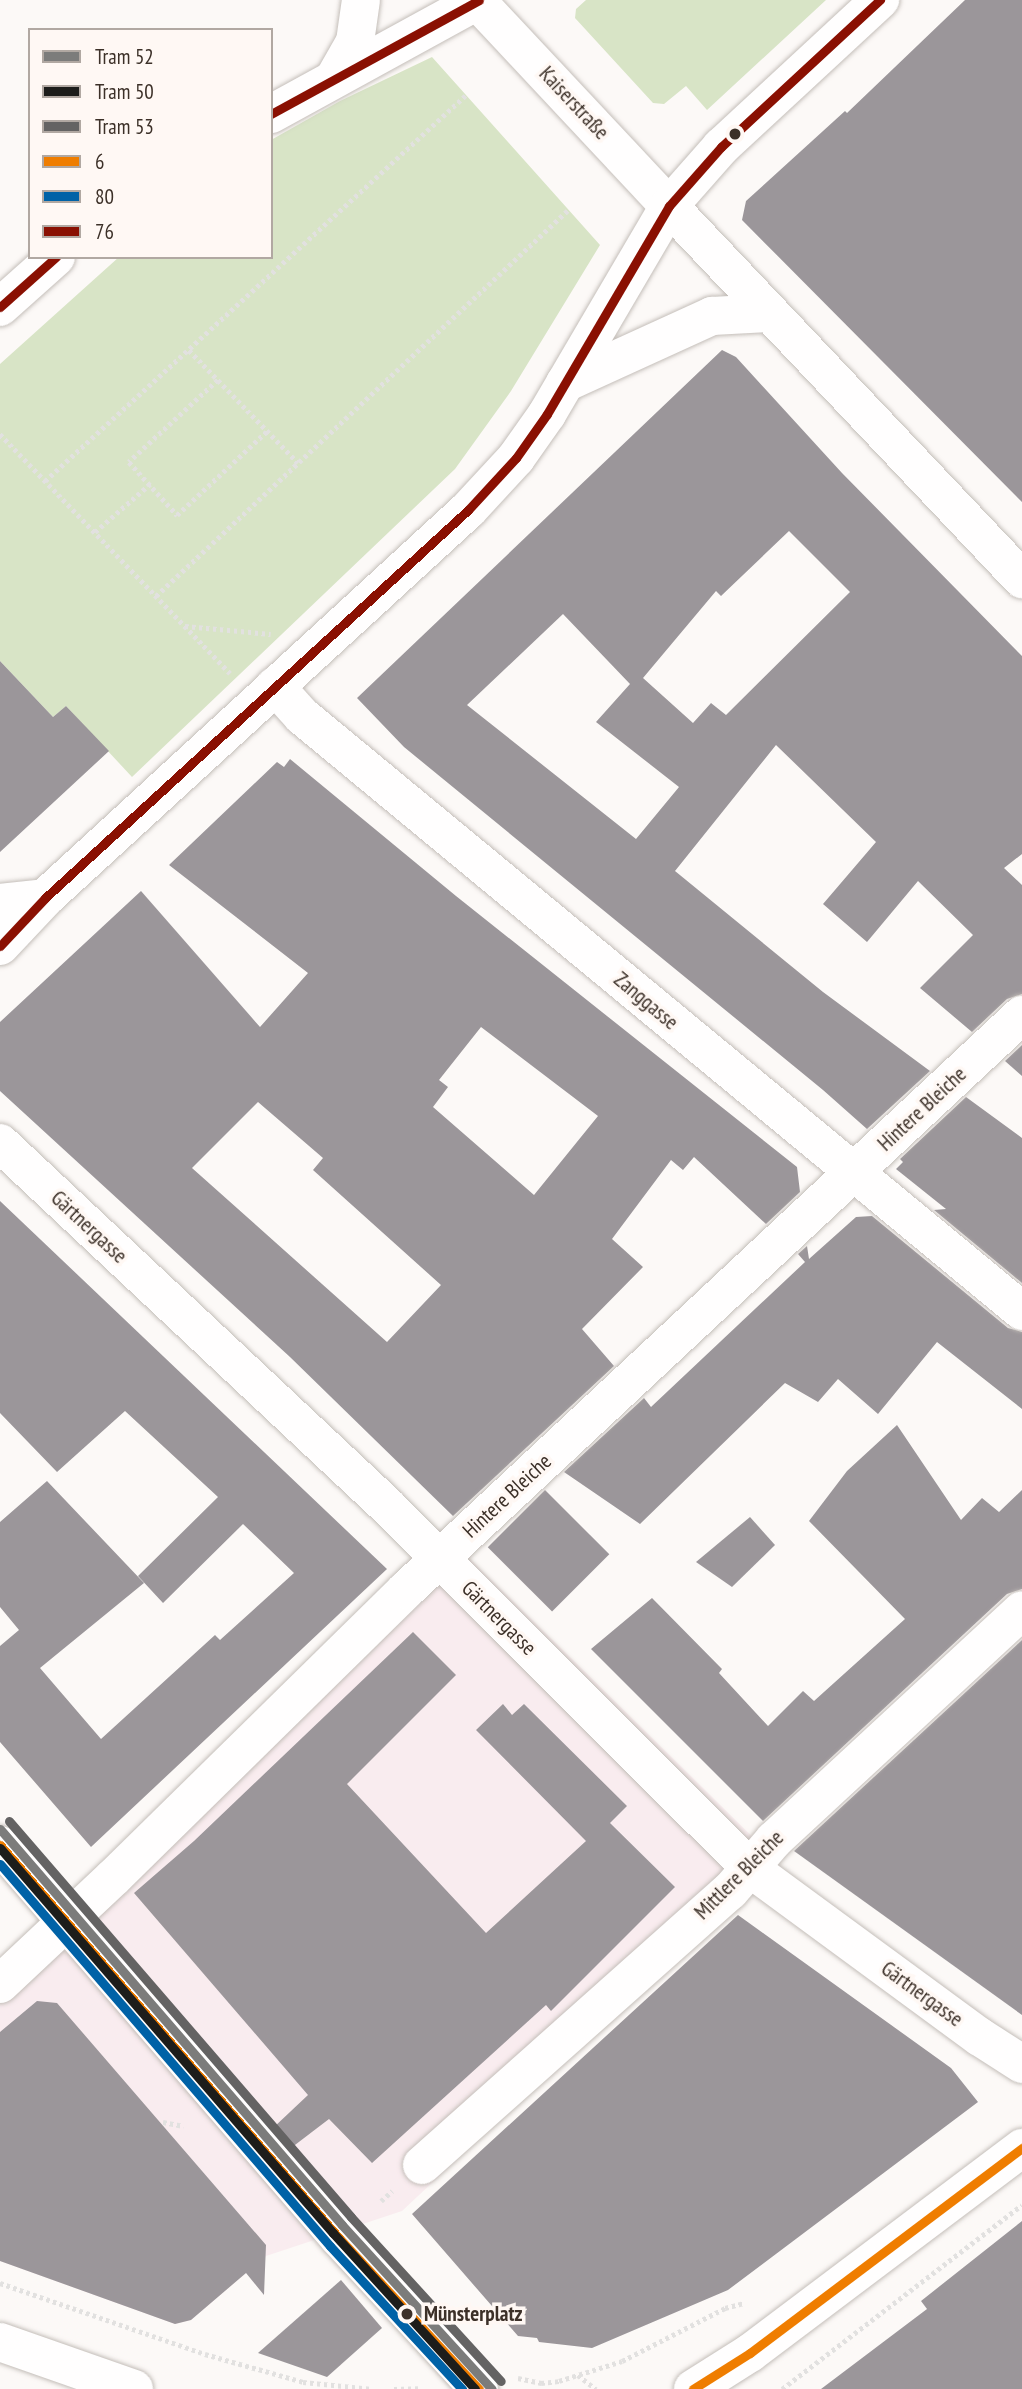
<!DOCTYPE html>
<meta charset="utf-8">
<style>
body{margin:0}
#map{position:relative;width:1022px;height:2389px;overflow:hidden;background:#fcf9f7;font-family:"PT Sans Narrow",sans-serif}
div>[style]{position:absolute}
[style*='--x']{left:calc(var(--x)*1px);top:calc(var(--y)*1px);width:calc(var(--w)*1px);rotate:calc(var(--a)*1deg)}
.commercial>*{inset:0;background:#f9ecef}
.green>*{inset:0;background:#d8e4c6}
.building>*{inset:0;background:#9b969a;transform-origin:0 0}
.path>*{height:4.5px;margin-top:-2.25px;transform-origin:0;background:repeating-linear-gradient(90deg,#e2e1e0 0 3.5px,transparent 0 7px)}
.roads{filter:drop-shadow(0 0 2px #c4beb9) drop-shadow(0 0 2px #c4beb9)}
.minor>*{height:38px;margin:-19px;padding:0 19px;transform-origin:19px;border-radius:19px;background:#fffefe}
.tertiary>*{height:38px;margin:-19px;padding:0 19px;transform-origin:19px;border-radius:19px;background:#fffefe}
.secondary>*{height:38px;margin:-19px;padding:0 19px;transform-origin:19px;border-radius:19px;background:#fffefe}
.primary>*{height:38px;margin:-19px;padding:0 19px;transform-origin:19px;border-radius:19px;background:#fffefe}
.bus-1>*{height:9px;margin:-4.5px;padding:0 4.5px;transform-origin:4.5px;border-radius:4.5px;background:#ef7d00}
.bus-2>*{height:9px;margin:-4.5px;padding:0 4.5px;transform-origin:4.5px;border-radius:4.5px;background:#0062a7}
.bus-3>*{height:9px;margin:-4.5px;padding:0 4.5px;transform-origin:4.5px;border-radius:4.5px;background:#8a1002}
.tram-1>*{height:9px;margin:-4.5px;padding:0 4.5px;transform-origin:4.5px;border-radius:4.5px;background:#7c7c7b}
.tram-2>*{height:9px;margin:-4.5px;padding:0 4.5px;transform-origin:4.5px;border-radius:4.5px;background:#1d1d1b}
.tram-3>*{height:9px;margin:-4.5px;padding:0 4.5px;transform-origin:4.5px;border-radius:4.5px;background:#646363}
.dots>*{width:19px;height:19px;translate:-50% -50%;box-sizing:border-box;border:4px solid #fff8f4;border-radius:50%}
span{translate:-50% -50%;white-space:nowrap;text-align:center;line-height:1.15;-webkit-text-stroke:7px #fff8f4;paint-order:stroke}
.street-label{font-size:21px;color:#3c3028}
.stop-label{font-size:21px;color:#3c3028;font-weight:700}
.left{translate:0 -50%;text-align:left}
.legend{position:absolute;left:28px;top:28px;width:245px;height:231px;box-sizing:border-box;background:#fff8f4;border:2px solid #b1a8a2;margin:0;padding:9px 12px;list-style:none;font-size:21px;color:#3c3028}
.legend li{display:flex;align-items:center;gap:14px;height:35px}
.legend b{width:35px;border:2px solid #b1a8a2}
</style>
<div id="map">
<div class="commercial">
<div style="clip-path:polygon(446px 1535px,776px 1860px,402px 2211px,266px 2256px,191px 2320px,175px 2324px,0 2261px,0 1960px)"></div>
</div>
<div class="green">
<div style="clip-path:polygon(586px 0,826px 0,707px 110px,686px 86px,664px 104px,653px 103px,575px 18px,576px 9px)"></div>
<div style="clip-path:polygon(432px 57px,600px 245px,511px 391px,455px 469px,132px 777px,66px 706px,53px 717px,0 661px,0 364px,119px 257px,271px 257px,271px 140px,340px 101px)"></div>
</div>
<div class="building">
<div style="clip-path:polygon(965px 0,1022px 0,1022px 502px,742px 220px,746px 201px,845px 111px,847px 113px)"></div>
<div style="clip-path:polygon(evenodd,722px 350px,736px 357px,842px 473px,1022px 656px,1022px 854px,1004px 868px,1022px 885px,1022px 994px,1007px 999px,972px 1032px,920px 988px,973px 935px,918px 881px,867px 942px,823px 904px,876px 842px,776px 745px,675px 871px,823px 992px,930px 1071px,867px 1129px,823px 1090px,404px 747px,357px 698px,722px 350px,789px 531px,850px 592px,726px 715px,711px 703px,693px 723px,643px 678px,716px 591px,721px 596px,789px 531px,722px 350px,563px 614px,630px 684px,596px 722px,679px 787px,636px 839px,467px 705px,563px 614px)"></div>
<div style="clip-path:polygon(0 661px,53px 717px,66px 706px,109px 751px,0 852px)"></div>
<div style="clip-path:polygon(evenodd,290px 759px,456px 896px,797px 1167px,800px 1192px,766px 1224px,694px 1157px,683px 1170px,671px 1160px,612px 1239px,643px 1267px,582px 1329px,614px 1366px,453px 1516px,290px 1357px,0 1091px,0 1022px,141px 891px,260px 1027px,308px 973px,169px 865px,277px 762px,284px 767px,290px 759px,481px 1027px,598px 1116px,534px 1195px,433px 1107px,448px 1087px,439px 1080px,481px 1027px,290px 759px,258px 1102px,323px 1158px,313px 1170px,441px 1285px,387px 1342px,192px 1168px,258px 1102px)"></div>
<div style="clip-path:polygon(1022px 1045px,1022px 1076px,1005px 1061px)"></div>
<div style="clip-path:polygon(966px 1097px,1022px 1138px,1022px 1283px,934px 1210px,946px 1209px,896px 1169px,903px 1162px,900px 1159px)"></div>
<div style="clip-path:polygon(0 1201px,387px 1569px,91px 1847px,0 1742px,0 1646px,19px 1630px,0 1607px,0 1522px,47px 1481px,144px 1583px,40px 1668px,101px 1739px,215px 1635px,220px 1640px,294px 1573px,243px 1524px,163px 1603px,138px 1576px,218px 1497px,125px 1411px,57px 1472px,0 1413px)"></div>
<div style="clip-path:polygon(872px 1216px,1008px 1328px,1022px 1332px,1022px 1409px,937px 1342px,878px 1414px,838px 1379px,818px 1402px,785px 1383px,640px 1524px,564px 1472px,644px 1398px,651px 1407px,805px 1262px,798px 1254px,807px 1246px,809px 1259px,856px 1217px)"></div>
<div style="clip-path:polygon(897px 1425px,961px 1520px,982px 1498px,999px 1512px,1022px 1490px,1022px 1589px,1007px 1594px,763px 1821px,591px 1649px,652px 1598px,722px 1669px,719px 1673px,768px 1726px,803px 1691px,814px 1701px,905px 1619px,809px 1521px,847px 1471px)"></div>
<div style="left:545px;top:1490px;width:91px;height:81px;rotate:45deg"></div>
<div style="clip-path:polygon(750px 1517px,775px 1545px,732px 1587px,696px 1562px)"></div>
<div style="clip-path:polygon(413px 1632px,456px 1675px,347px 1784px,486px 1933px,586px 1841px,476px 1730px,503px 1704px,512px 1715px,524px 1704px,627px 1806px,610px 1823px,675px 1887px,551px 2011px,546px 2005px,372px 2163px,329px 2119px,291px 2148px,273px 2128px,308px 2095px,134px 1893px,194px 1841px)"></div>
<div style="clip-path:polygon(1022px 1640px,1022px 2015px,794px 1851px)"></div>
<div style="clip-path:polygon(738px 1915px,951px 2068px,978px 2102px,728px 2290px,592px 2348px,539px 2342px,537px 2338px,518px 2336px,412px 2214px)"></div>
<div style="clip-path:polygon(37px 2001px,57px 2003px,266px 2245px,264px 2295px,246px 2273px,191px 2320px,175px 2324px,0 2261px,0 2032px)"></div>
<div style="clip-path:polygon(1022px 2221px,1022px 2389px,821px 2389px,927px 2309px,921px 2301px)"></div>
<div style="clip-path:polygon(341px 2280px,382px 2328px,327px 2377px,258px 2353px)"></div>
</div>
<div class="path">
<div style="--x:189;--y:350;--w:157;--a:46"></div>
<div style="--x:218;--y:380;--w:121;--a:137.3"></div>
<div style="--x:129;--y:462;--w:72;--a:47.8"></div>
<div style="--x:177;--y:515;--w:123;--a:-43"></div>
<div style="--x:0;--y:434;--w:332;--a:46.1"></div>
<div style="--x:45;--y:481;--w:571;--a:-42.52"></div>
<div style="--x:95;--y:532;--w:73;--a:-41.1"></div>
<div style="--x:156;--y:596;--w:565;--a:-43.13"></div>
<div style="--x:185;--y:626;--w:86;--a:5.3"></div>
<div style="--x:163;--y:2122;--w:21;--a:11"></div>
<div style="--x:381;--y:2201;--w:15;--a:-42"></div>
<div style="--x:0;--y:2283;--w:217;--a:19.1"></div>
<div style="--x:205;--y:2354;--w:102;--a:15.9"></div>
<div style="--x:303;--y:2382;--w:70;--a:5.7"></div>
<div style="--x:578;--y:2375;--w:23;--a:38"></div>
<div style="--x:518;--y:2378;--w:24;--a:12"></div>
<div style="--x:541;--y:2383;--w:18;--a:-6"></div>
<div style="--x:559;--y:2381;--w:66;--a:-17.6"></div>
<div style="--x:622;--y:2361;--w:116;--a:-27.2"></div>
<div style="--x:725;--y:2308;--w:20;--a:-15"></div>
<div style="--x:394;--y:2389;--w:25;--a:-2"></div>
<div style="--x:782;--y:2389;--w:302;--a:-37.5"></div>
</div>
<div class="roads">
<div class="minor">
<div style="--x:669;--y:206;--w:514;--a:46.58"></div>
<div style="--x:565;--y:383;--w:162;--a:-24.5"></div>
<div style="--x:712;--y:316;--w:56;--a:-3.1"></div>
<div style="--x:275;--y:686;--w:40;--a:48"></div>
<div style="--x:302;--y:716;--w:934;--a:39.57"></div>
<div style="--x:0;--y:1845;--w:519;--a:49.22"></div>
<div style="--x:339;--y:2238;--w:206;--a:47.2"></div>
<div style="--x:0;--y:1984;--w:156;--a:-43.2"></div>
<div style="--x:114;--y:1877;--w:409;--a:-44.5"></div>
<div style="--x:406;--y:1590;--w:843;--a:-43.03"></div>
<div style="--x:422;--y:2165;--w:412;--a:-41.7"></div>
<div style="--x:730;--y:1891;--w:67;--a:-49.2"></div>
<div style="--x:774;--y:1840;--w:338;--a:-42.8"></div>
</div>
<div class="tertiary">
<div style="--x:476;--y:0;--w:282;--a:46.9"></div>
<div style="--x:335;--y:77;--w:40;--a:-60.3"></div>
<div style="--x:355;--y:42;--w:42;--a:-81.9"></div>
<div style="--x:0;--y:1143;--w:529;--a:43.16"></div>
<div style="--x:386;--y:1505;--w:515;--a:44.92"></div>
<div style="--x:751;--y:1869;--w:284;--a:36.3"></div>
<div style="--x:980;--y:2037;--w:50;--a:32.7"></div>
</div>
<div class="secondary">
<div style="--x:0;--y:2342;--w:142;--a:19.3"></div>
<div style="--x:693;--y:2389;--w:67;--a:-32.3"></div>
<div style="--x:750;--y:2353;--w:341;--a:-37"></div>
</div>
<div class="primary">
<div style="--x:271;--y:114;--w:237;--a:-28.7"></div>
<div style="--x:0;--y:307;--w:75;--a:-41.8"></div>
<div style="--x:0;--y:903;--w:45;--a:-6.3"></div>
<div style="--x:0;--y:946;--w:66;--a:-46.8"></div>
<div style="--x:45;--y:898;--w:574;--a:-42.53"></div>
<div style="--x:468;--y:510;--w:71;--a:-47.3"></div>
<div style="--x:516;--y:458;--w:54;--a:-54.8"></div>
<div style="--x:547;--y:414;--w:241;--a:-59.6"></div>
<div style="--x:669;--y:206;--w:79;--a:-48.6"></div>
<div style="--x:721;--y:147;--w:217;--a:-42.8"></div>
</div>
</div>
<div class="bus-1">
<div style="--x:0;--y:1845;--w:519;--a:49.22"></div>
<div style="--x:339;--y:2238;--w:206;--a:47.2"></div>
<div style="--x:693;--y:2389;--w:67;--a:-32.3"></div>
<div style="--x:750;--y:2353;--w:341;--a:-37"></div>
</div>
<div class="bus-2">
<div style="--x:0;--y:1864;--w:505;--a:49.18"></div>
<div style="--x:330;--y:2246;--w:195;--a:47.3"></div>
</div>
<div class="bus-3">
<div style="--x:271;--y:114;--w:237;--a:-28.7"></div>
<div style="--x:0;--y:307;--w:75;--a:-41.8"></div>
<div style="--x:0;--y:946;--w:66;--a:-46.8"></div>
<div style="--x:45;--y:898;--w:574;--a:-42.53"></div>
<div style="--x:468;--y:510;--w:71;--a:-47.3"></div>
<div style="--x:516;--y:458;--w:54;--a:-54.8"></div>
<div style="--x:547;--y:414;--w:241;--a:-59.6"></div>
<div style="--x:669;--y:206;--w:79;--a:-48.6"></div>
<div style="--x:721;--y:147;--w:217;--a:-42.8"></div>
</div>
<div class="tram-1">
<div style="--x:0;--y:1829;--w:523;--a:49.18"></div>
<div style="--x:342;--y:2225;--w:222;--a:47.6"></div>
</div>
<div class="tram-2">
<div style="--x:0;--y:1848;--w:509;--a:49.14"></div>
<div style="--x:333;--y:2233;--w:211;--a:47.7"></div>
</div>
<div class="tram-3">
<div style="--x:9;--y:1821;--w:523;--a:49.18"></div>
<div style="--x:351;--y:2217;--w:222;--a:47.6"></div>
</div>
<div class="dots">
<div style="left:735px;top:134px;background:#3c3028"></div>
<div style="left:407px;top:2314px;background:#3c3028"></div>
</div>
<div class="street-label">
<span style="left:574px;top:103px;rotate:47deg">Kaiserstraße</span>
<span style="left:646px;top:1001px;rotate:40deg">Zanggasse</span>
<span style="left:922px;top:1109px;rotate:-43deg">Hintere Bleiche</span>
<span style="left:89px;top:1227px;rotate:43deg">Gärtnergasse</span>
<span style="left:507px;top:1496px;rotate:-43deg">Hintere Bleiche</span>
<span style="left:499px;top:1618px;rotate:45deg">Gärtnergasse</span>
<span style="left:739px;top:1875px;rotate:-45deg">Mittlere Bleiche</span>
<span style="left:922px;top:1994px;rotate:36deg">Gärtnergasse</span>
</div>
<div class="stop-label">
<span class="left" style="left:424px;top:2314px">Münsterplatz</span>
</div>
<ul class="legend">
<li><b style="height:9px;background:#7c7c7b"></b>Tram 52</li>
<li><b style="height:9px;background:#1d1d1b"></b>Tram 50</li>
<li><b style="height:9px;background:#646363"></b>Tram 53</li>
<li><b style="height:9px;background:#ef7d00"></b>6</li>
<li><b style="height:9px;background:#0062a7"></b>80</li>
<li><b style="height:9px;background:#8a1002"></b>76</li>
</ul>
</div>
